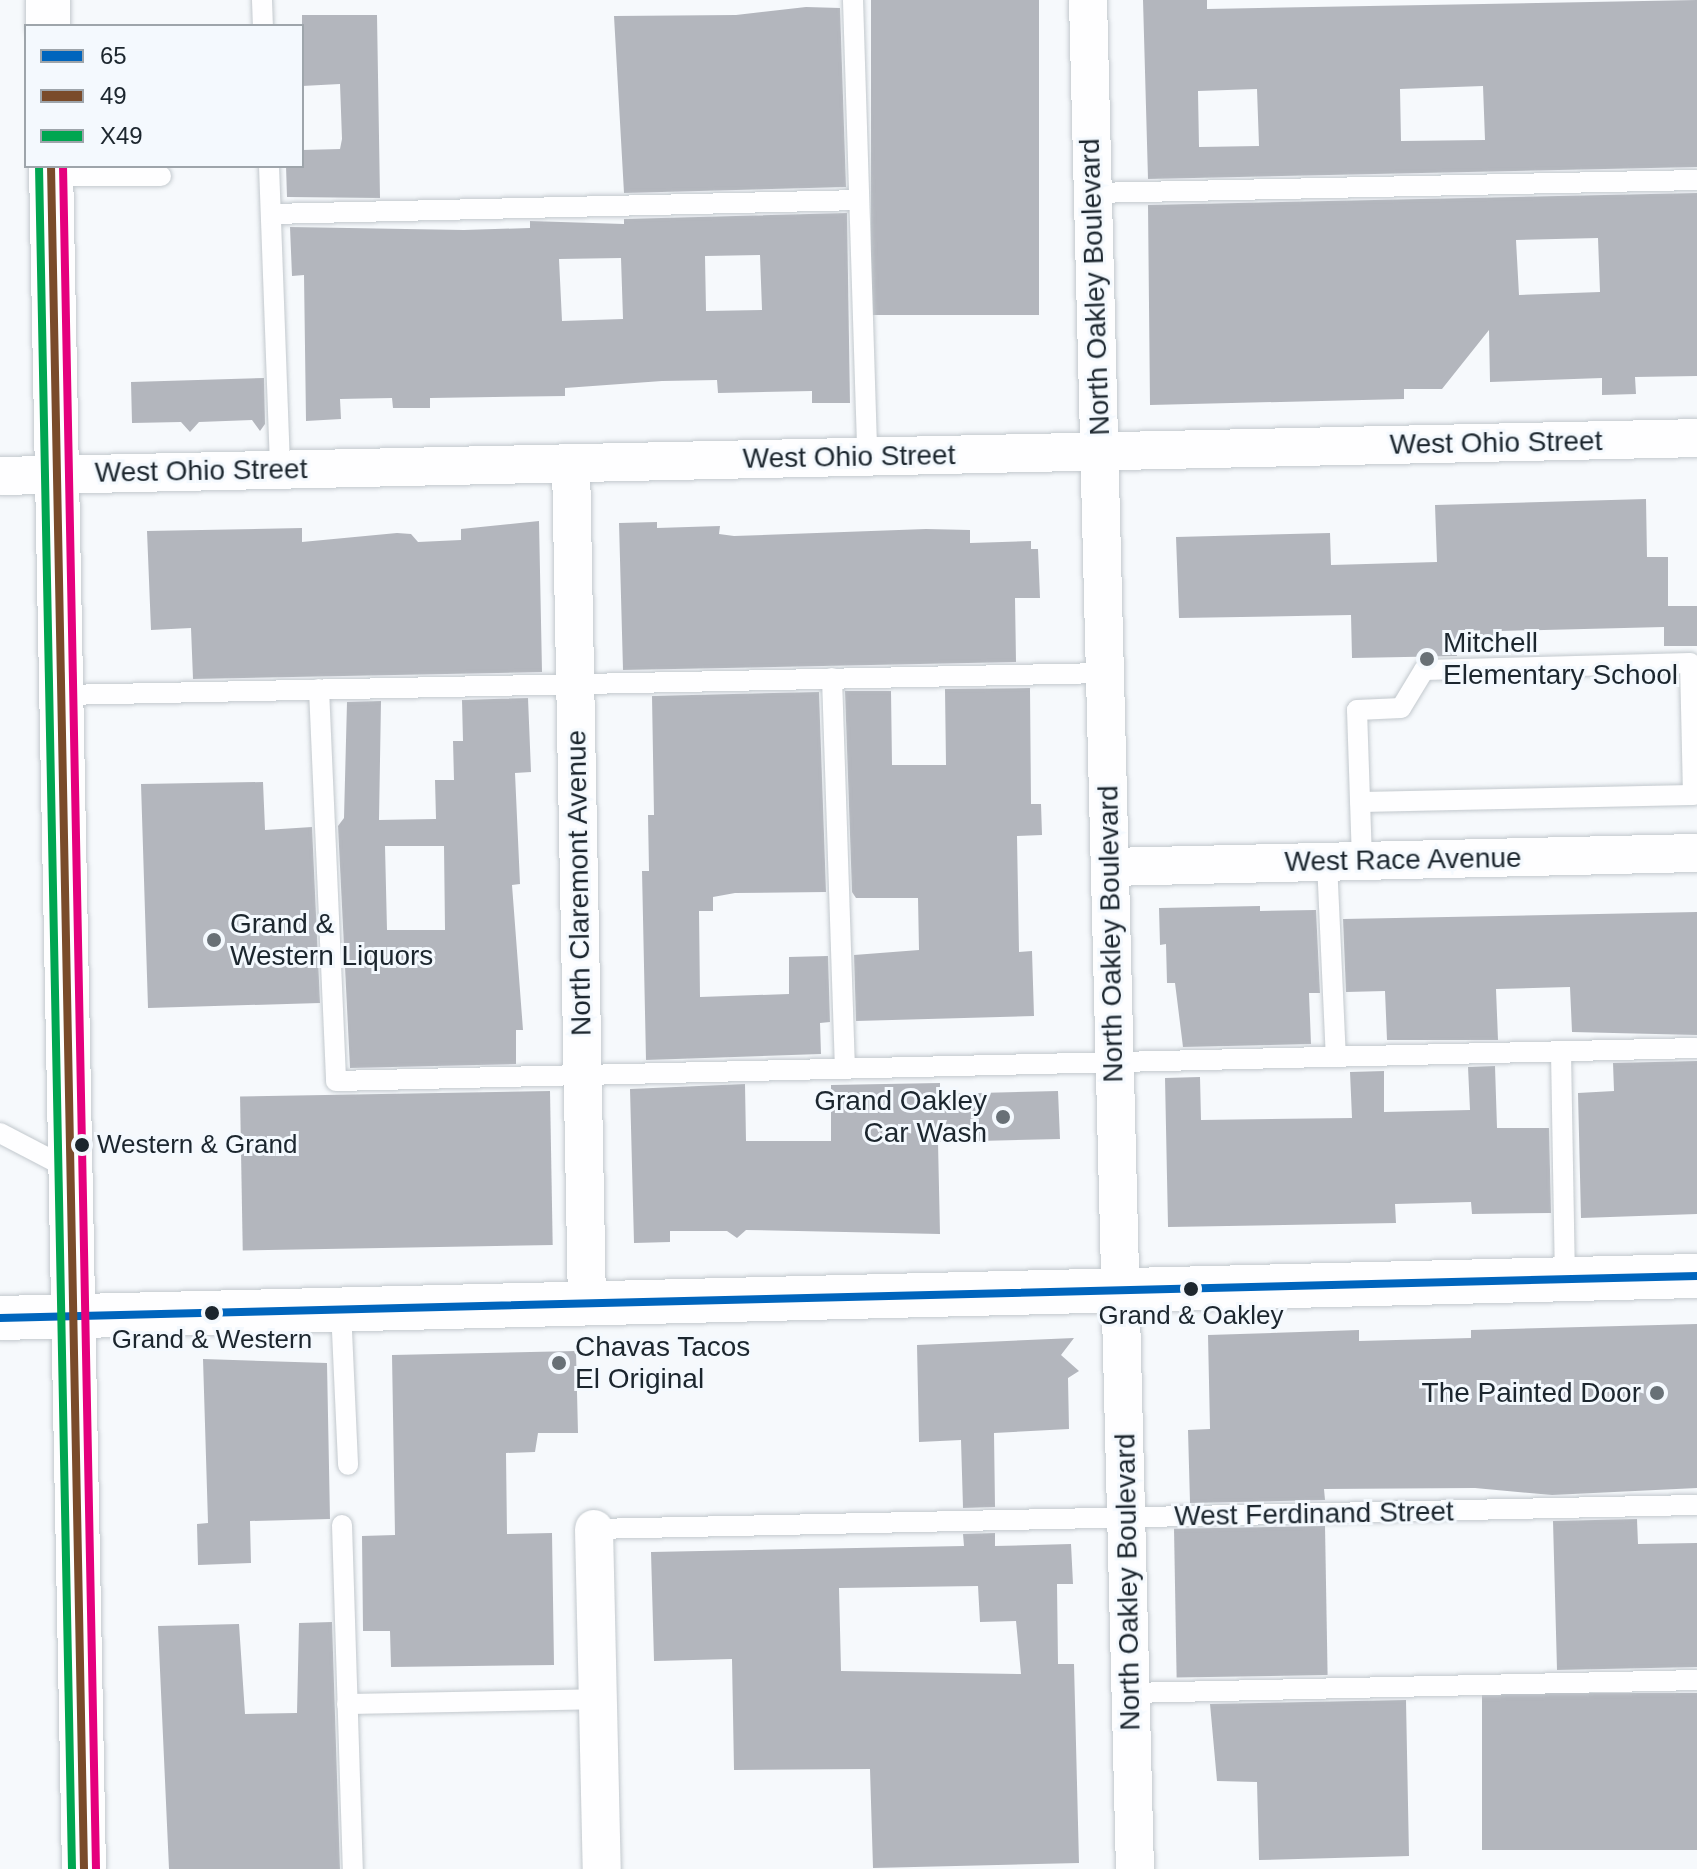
<!DOCTYPE html>
<style>
body{margin:0}
#map{position:relative;width:1697px;height:1869px;overflow:hidden;background:#f6f9fc;font-family:Arial,sans-serif}
div>[style]{position:absolute}
[style*='--x']{left:calc(var(--x)*1px);top:calc(var(--y)*1px);width:calc(var(--w)*1px);rotate:calc(var(--a)*1deg)}
.building>*{inset:0;background:#b3b6bd;transform-origin:0 0}
.roads{filter:drop-shadow(0 0 2px #c2c8cd) drop-shadow(0 0 2px #c2c8cd)}
.service>*{height:20px;margin:-10px;padding:0 10px;transform-origin:10px;border-radius:10px;background:#fefeff}
.minor>*{height:38px;margin:-19px;padding:0 19px;transform-origin:19px;border-radius:19px;background:#fefeff}
.secondary>*{height:44px;margin:-22px;padding:0 22px;transform-origin:22px;border-radius:22px;background:#fefeff}
.bus-1>*{height:8px;margin:-4px;padding:0 4px;transform-origin:4px;border-radius:4px;background:#0065bd}
.bus-2>*{height:8px;margin:-4px;padding:0 4px;transform-origin:4px;border-radius:4px;background:#7a4b2a}
.bus-3>*{height:8px;margin:-4px;padding:0 4px;transform-origin:4px;border-radius:4px;background:#00a651}
.bus-4>*{height:8px;margin:-4px;padding:0 4px;transform-origin:4px;border-radius:4px;background:#e5007d}
.dots>*{width:22px;height:22px;translate:-50% -50%;box-sizing:border-box;border:4px solid #f4f9fe;border-radius:50%}
span{translate:-50% -50%;white-space:nowrap;text-align:center;line-height:1.15;-webkit-text-stroke:6px #f4f9fe;paint-order:stroke}
.bus-label{font-size:26px;color:#1c262e}
.left{translate:0 -50%;text-align:left}
.street-label{font-size:28px;color:#1c262e}
.poi-label{font-size:28px;color:#1c262e}
.right{translate:-100% -50%;text-align:right}
.legend{position:absolute;left:24px;top:24px;width:280px;height:144px;box-sizing:border-box;background:#f4f9fe;border:2px solid #9ea5ab;margin:0;padding:10px 14px;list-style:none;font-size:24px;color:#1c262e}
.legend li{display:flex;align-items:center;gap:16px;height:40px}
.legend b{width:40px;border:2px solid #9ea5ab}
</style>
<div id="map">
<div class="building">
<div style="left:871px;top:0;width:168px;height:315px"></div>
<div style="clip-path:polygon(evenodd,1143px 0,1207px 0,1207px 9px,1697px 0,1697px 167px,1148px 179px,1143px 0,1483px 86px,1485px 140px,1401px 141px,1400px 89px,1483px 86px,1143px 0,1257px 89px,1259px 146px,1199px 147px,1198px 91px,1257px 89px)"></div>
<div style="clip-path:polygon(806px 7px,840px 8px,846px 187px,624px 193px,614px 16px,736px 15px)"></div>
<div style="clip-path:polygon(302px 15px,377px 15px,380px 198px,287px 197px,286px 166px,302px 166px,302px 150px,340px 149px,342px 139px,340px 84px,302px 86px)"></div>
<div style="clip-path:polygon(evenodd,1697px 193px,1697px 376px,1635px 377px,1636px 394px,1602px 395px,1602px 378px,1490px 382px,1489px 330px,1442px 389px,1404px 389px,1404px 399px,1150px 405px,1148px 205px,1697px 193px,1598px 238px,1600px 292px,1519px 295px,1516px 240px,1598px 238px)"></div>
<div style="clip-path:polygon(evenodd,847px 213px,850px 403px,812px 403px,812px 391px,718px 393px,717px 380px,662px 381px,565px 388px,565px 396px,430px 398px,430px 408px,393px 408px,392px 398px,340px 399px,341px 419px,306px 421px,304px 275px,292px 276px,290px 227px,464px 230px,530px 228px,530px 221px,624px 224px,624px 219px,847px 213px,760px 255px,762px 310px,706px 311px,705px 256px,760px 255px,847px 213px,621px 258px,623px 319px,562px 321px,559px 259px,621px 258px)"></div>
<div style="clip-path:polygon(264px 378px,265px 424px,260px 431px,252px 420px,199px 422px,190px 432px,181px 422px,132px 423px,131px 382px)"></div>
<div style="clip-path:polygon(1646px 499px,1647px 557px,1668px 557px,1668px 606px,1697px 606px,1697px 646px,1664px 646px,1664px 627px,1500px 631px,1501px 641px,1456px 642px,1457px 656px,1352px 658px,1351px 615px,1179px 618px,1176px 537px,1330px 533px,1331px 565px,1437px 562px,1435px 505px)"></div>
<div style="clip-path:polygon(539px 521px,542px 672px,193px 679px,191px 628px,151px 630px,147px 531px,302px 528px,302px 542px,397px 533px,411px 534px,418px 542px,461px 540px,461px 529px)"></div>
<div style="clip-path:polygon(657px 522px,657px 528px,720px 526px,719px 534px,734px 536px,926px 529px,970px 530px,970px 543px,1031px 541px,1031px 549px,1038px 549px,1040px 598px,1015px 598px,1016px 662px,623px 670px,619px 523px)"></div>
<div style="clip-path:polygon(1030px 688px,1031px 804px,1041px 804px,1042px 835px,1017px 836px,1019px 952px,1032px 951px,1034px 1016px,856px 1021px,854px 955px,919px 950px,918px 898px,856px 898px,852px 892px,845px 691px,891px 691px,892px 765px,946px 765px,945px 689px)"></div>
<div style="clip-path:polygon(819px 692px,826px 892px,735px 893px,713px 897px,713px 911px,699px 911px,700px 997px,789px 994px,789px 957px,828px 956px,830px 1022px,820px 1023px,821px 1054px,646px 1060px,642px 871px,649px 871px,648px 815px,654px 815px,652px 696px)"></div>
<div style="clip-path:polygon(evenodd,528px 698px,531px 772px,515px 773px,520px 884px,512px 885px,523px 1030px,516px 1030px,516px 1064px,350px 1068px,338px 826px,344px 818px,347px 702px,381px 701px,379px 820px,436px 819px,435px 780px,454px 780px,453px 741px,463px 741px,462px 700px,528px 698px,385px 846px,444px 846px,445px 930px,387px 930px,385px 846px)"></div>
<div style="clip-path:polygon(263px 782px,265px 830px,312px 827px,320px 1003px,148px 1008px,141px 784px)"></div>
<div style="clip-path:polygon(1260px 906px,1260px 911px,1316px 910px,1320px 993px,1309px 993px,1311px 1044px,1183px 1047px,1175px 983px,1167px 983px,1166px 944px,1160px 945px,1159px 908px)"></div>
<div style="clip-path:polygon(1697px 912px,1697px 1035px,1572px 1032px,1570px 987px,1496px 989px,1498px 1040px,1387px 1040px,1385px 991px,1346px 992px,1343px 919px)"></div>
<div style="clip-path:polygon(1697px 1061px,1697px 1214px,1581px 1218px,1578px 1093px,1614px 1091px,1613px 1063px)"></div>
<div style="clip-path:polygon(1495px 1066px,1497px 1128px,1549px 1128px,1551px 1213px,1472px 1214px,1471px 1202px,1395px 1204px,1396px 1223px,1168px 1227px,1165px 1078px,1200px 1077px,1201px 1120px,1352px 1118px,1350px 1072px,1384px 1071px,1384px 1112px,1470px 1110px,1468px 1067px)"></div>
<div style="clip-path:polygon(940px 1083px,940px 1094px,1058px 1091px,1060px 1139px,938px 1142px,940px 1234px,746px 1230px,737px 1238px,727px 1231px,670px 1231px,670px 1242px,634px 1243px,630px 1089px,745px 1084px,746px 1141px,831px 1141px,831px 1085px)"></div>
<div style="left:550px;top:1091px;width:154px;height:310px;rotate:89deg"></div>
<div style="clip-path:polygon(1697px 1324px,1697px 1488px,1552px 1495px,1475px 1488px,1324px 1489px,1325px 1500px,1190px 1503px,1188px 1430px,1210px 1429px,1208px 1335px,1359px 1330px,1359px 1341px,1471px 1338px,1471px 1330px)"></div>
<div style="clip-path:polygon(1074px 1338px,1061px 1355px,1079px 1371px,1068px 1378px,1069px 1429px,994px 1433px,995px 1507px,963px 1508px,961px 1440px,919px 1442px,917px 1345px)"></div>
<div style="clip-path:polygon(576px 1351px,578px 1433px,538px 1433px,535px 1452px,506px 1453px,507px 1534px,552px 1533px,554px 1665px,391px 1667px,390px 1631px,363px 1631px,362px 1536px,395px 1535px,392px 1355px)"></div>
<div style="clip-path:polygon(203px 1359px,327px 1363px,330px 1519px,250px 1521px,251px 1563px,198px 1565px,197px 1524px,208px 1523px)"></div>
<div style="clip-path:polygon(1637px 1519px,1638px 1544px,1697px 1543px,1697px 1667px,1557px 1670px,1553px 1521px)"></div>
<div style="left:1325px;top:1526px;width:149px;height:151px;rotate:89deg"></div>
<div style="clip-path:polygon(evenodd,995px 1533px,995px 1546px,1071px 1544px,1073px 1584px,1057px 1584px,1058px 1664px,1074px 1664px,1079px 1863px,873px 1868px,870px 1769px,734px 1770px,732px 1659px,654px 1661px,651px 1552px,964px 1546px,963px 1534px,995px 1533px,978px 1586px,980px 1622px,1016px 1621px,1021px 1674px,841px 1671px,839px 1588px,978px 1586px)"></div>
<div style="clip-path:polygon(332px 1622px,340px 1869px,169px 1869px,158px 1626px,239px 1624px,245px 1714px,297px 1713px,299px 1623px)"></div>
<div style="left:1697px;top:1693px;width:157px;height:215px;rotate:90deg"></div>
<div style="clip-path:polygon(1406px 1700px,1409px 1856px,1259px 1860px,1257px 1782px,1217px 1781px,1210px 1704px)"></div>
</div>
<div class="roads">
<div class="service">
<div style="--x:262;--y:0;--w:26;--a:88"></div>
<div style="--x:853;--y:0;--w:456;--a:88.2"></div>
<div style="--x:269;--y:166;--w:304;--a:87.9"></div>
<div style="--x:52;--y:176;--w:109;--a:0"></div>
<div style="--x:1092;--y:193;--w:605;--a:-1.23"></div>
<div style="--x:271;--y:214;--w:588;--a:-1.36"></div>
<div style="--x:832;--y:678;--w:391;--a:88.1"></div>
<div style="--x:319;--y:689;--w:392;--a:87.5"></div>
<div style="--x:336;--y:1081;--w:1361;--a:-1.39"></div>
<div style="--x:63;--y:695;--w:1042;--a:-1.21"></div>
<div style="--x:1360;--y:802;--w:333;--a:-1.2"></div>
<div style="--x:1693;--y:795;--w:132;--a:-91.3"></div>
<div style="--x:1690;--y:663;--w:266;--a:178.5"></div>
<div style="--x:1424;--y:670;--w:44;--a:121.2"></div>
<div style="--x:1401;--y:708;--w:44;--a:177.4"></div>
<div style="--x:1357;--y:710;--w:151;--a:88.1"></div>
<div style="--x:1327;--y:862;--w:195;--a:87.4"></div>
<div style="--x:1561;--y:1052;--w:227;--a:89"></div>
<div style="--x:0;--y:1133;--w:80;--a:27.5"></div>
<div style="--x:341;--y:1309;--w:156;--a:87.4"></div>
<div style="--x:342;--y:1525;--w:344;--a:88.2"></div>
<div style="--x:594;--y:1529;--w:1103;--a:-1.25"></div>
<div style="--x:1130;--y:1693;--w:567;--a:-1.31"></div>
<div style="--x:347;--y:1704;--w:251;--a:-1.1"></div>
</div>
<div class="minor">
<div style="--x:1088;--y:0;--w:1870;--a:88.56"></div>
<div style="--x:571;--y:463;--w:839;--a:88.91"></div>
<div style="--x:0;--y:476;--w:1697;--a:-1.28"></div>
<div style="--x:1110;--y:867;--w:587;--a:-1.37"></div>
<div style="--x:594;--y:1529;--w:340;--a:88.7"></div>
</div>
<div class="secondary">
<div style="--x:48;--y:0;--w:26;--a:90"></div>
<div style="--x:51;--y:166;--w:1703;--a:88.89"></div>
<div style="--x:0;--y:1318;--w:1698;--a:-1.42"></div>
</div>
</div>
<div class="bus-1">
<div style="--x:0;--y:1318;--w:1698;--a:-1.42"></div>
</div>
<div class="bus-2">
<div style="--x:51;--y:166;--w:1703;--a:88.89"></div>
</div>
<div class="bus-3">
<div style="--x:39;--y:166;--w:1703;--a:88.89"></div>
</div>
<div class="bus-4">
<div style="--x:63;--y:166;--w:1703;--a:88.89"></div>
</div>
<div class="dots">
<div style="left:1427px;top:659px;background:#687076"></div>
<div style="left:214px;top:940px;background:#687076"></div>
<div style="left:1003px;top:1117px;background:#687076"></div>
<div style="left:82px;top:1145px;background:#1c262e"></div>
<div style="left:1191px;top:1289px;background:#1c262e"></div>
<div style="left:212px;top:1313px;background:#1c262e"></div>
<div style="left:559px;top:1363px;background:#687076"></div>
<div style="left:1657px;top:1393px;background:#687076"></div>
</div>
<div class="bus-label">
<span class="left" style="left:97px;top:1145px">Western &amp; Grand</span>
<span style="left:1191px;top:1316px">Grand &amp; Oakley</span>
<span style="left:212px;top:1340px">Grand &amp; Western</span>
</div>
<div class="street-label">
<span style="left:1095px;top:287px;rotate:-92deg">North Oakley Boulevard</span>
<span style="left:1496px;top:443px;rotate:-1deg">West Ohio Street</span>
<span style="left:849px;top:457px;rotate:-1deg">West Ohio Street</span>
<span style="left:201px;top:471px;rotate:-1deg">West Ohio Street</span>
<span style="left:1403px;top:860px;rotate:-1deg">West Race Avenue</span>
<span style="left:579px;top:883px;rotate:-91deg">North Claremont Avenue</span>
<span style="left:1111px;top:934px;rotate:-91deg">North Oakley Boulevard</span>
<span style="left:1314px;top:1514px;rotate:-1deg">West Ferdinand Street</span>
<span style="left:1128px;top:1582px;rotate:-91deg">North Oakley Boulevard</span>
</div>
<div class="poi-label">
<span class="left" style="left:1443px;top:659px">Mitchell<br>Elementary School</span>
<span class="left" style="left:230px;top:940px">Grand &amp;<br>Western Liquors</span>
<span class="right" style="left:987px;top:1117px">Grand Oakley<br>Car Wash</span>
<span class="left" style="left:575px;top:1363px">Chavas Tacos<br>El Original</span>
<span class="right" style="left:1641px;top:1393px">The Painted Door</span>
</div>
<ul class="legend">
<li><b style="height:10px;background:#0065bd"></b>65</li>
<li><b style="height:10px;background:#7a4b2a"></b>49</li>
<li><b style="height:10px;background:#00a651"></b>X49</li>
</ul>
</div>
